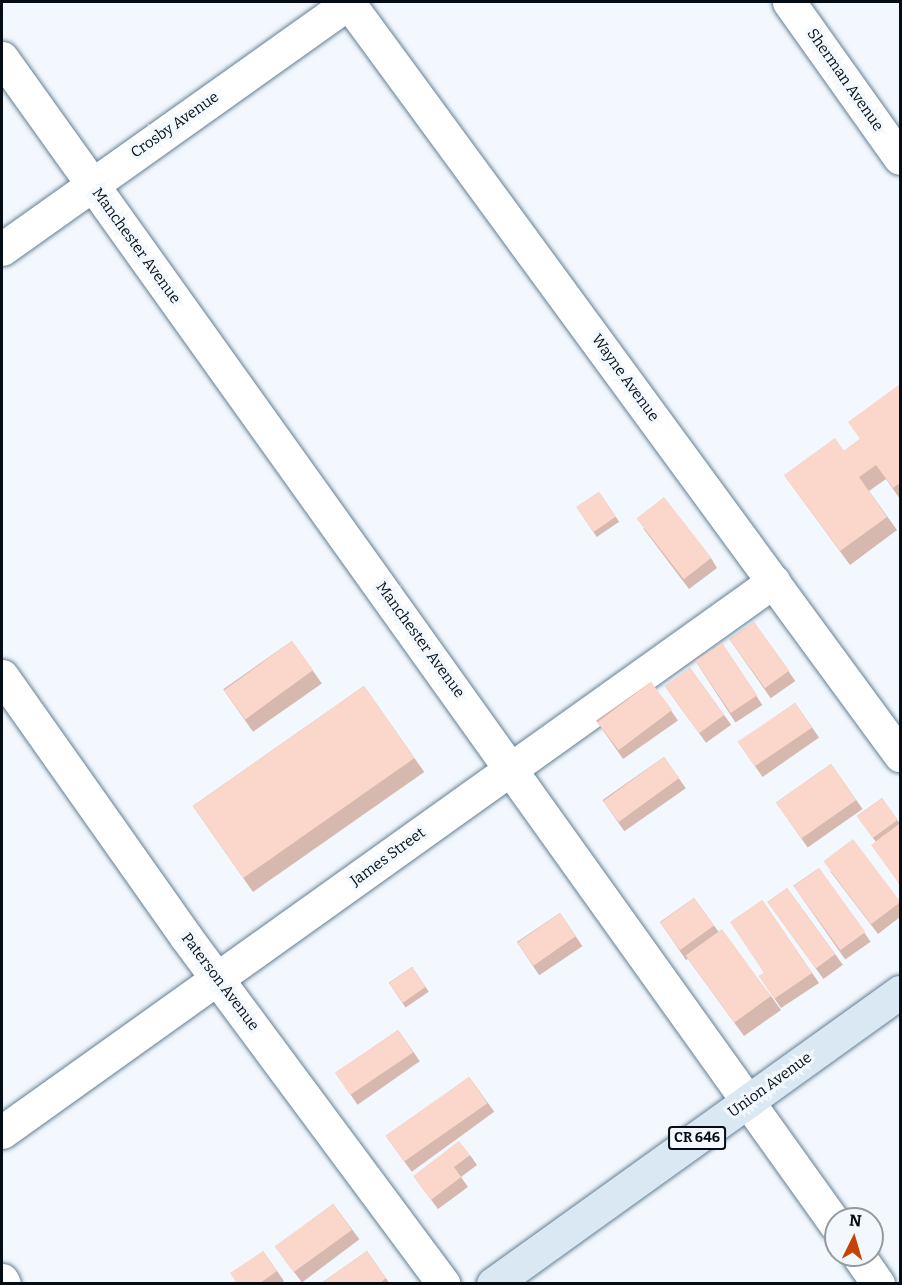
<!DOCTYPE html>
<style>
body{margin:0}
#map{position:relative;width:902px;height:1285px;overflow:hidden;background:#f2f8fd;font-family:Bitter,serif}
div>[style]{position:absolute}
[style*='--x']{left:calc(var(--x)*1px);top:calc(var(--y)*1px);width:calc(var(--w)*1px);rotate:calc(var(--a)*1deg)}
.roads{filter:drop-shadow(0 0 2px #647f95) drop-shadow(0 0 2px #647f95)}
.minor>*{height:33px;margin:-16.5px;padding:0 16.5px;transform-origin:16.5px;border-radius:16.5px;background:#fff}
.major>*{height:33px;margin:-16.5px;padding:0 16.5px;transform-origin:16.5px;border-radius:16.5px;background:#dae8f3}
.wall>*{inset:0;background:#d7b8af;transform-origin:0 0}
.building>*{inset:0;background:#fad6cb;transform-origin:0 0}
span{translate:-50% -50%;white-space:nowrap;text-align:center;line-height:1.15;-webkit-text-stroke:6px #f2f8fd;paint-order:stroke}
.shield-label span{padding:2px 4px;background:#f2f8fd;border:2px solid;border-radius:4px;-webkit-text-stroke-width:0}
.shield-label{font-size:14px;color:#040d15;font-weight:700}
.street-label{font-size:15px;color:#040d15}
.frame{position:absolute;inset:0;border:3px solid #040d15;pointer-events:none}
.north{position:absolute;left:824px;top:1207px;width:60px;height:60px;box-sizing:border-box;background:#f2f8fd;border:2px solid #939aa0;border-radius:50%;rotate:5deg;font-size:16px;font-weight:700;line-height:24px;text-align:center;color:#040d15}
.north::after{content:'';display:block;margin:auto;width:21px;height:27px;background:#c84105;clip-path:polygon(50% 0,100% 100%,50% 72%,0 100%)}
</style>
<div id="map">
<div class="roads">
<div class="minor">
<div style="--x:348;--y:2;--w:934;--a:53.76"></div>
<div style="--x:789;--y:2;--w:191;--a:54.6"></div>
<div style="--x:2;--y:58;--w:1434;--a:54.45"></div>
<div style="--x:2;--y:249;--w:426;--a:-35.4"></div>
<div style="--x:2;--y:676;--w:319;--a:54.8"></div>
<div style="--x:186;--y:937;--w:432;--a:53.4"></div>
<div style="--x:2;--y:1132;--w:948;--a:-35.52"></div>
<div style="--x:858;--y:1255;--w:35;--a:55"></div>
<div style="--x:2;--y:1280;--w:4;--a:63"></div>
</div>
<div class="major">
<div style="--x:493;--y:1284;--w:501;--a:-35.66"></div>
</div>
</div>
<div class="wall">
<div style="clip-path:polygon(900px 384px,900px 499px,886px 479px,869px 491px,897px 530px,850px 565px,784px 475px,844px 451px,860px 439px)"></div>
<div style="left:599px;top:492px;width:36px;height:27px;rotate:56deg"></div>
<div style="clip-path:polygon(643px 528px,711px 558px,717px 568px,689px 589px)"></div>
<div style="left:754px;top:622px;width:72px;height:30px;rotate:55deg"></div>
<div style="left:292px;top:641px;width:52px;height:84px;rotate:55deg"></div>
<div style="left:722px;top:643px;width:74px;height:32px;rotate:57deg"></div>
<div style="left:690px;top:668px;width:70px;height:31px;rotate:54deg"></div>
<div style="left:651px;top:682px;width:47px;height:67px;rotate:55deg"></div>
<div style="left:364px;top:686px;width:105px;height:209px;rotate:55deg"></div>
<div style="left:795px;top:703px;width:42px;height:69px;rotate:55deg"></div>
<div style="left:664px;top:757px;width:38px;height:75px;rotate:55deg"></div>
<div style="left:831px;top:764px;width:55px;height:67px;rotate:55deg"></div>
<div style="clip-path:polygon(882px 798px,900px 824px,900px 886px,876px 842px,857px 816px)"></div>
<div style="left:819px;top:868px;width:90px;height:31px;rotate:55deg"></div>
<div style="clip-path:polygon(830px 871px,900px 902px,900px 917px,878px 934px)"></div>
<div style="left:787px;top:888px;width:95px;height:24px;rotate:54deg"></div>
<div style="clip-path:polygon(694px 898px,718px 931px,771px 996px,781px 1010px,744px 1036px,688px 959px,686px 960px,660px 922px)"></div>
<div style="clip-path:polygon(762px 900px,819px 983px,781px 1008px,759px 976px,764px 973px)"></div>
<div style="left:560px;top:913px;width:40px;height:52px;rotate:56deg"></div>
<div style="left:412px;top:967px;width:30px;height:28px;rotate:56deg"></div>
<div style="left:398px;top:1030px;width:38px;height:76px;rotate:55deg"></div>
<div style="left:469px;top:1077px;width:43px;height:102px;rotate:54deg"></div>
<div style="clip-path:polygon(470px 1155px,477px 1165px,461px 1177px,468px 1187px,438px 1209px,420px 1185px)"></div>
<div style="left:333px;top:1204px;width:44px;height:72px;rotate:53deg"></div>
<div style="clip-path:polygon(263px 1251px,284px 1281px,280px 1284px,237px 1284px)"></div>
<div style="clip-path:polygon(367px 1251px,390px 1284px,320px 1284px)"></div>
</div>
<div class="building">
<div style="clip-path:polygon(900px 384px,900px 483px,893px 488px,876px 465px,859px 477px,887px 517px,840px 551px,784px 475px,835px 438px,844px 451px,860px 439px,848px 422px)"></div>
<div style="left:599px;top:492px;width:30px;height:27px;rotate:56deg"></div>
<div style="left:664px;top:497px;width:77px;height:35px;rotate:52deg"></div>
<div style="left:754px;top:622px;width:60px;height:30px;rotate:54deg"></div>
<div style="left:292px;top:641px;width:36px;height:84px;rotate:54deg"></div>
<div style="left:722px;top:643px;width:63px;height:32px;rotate:56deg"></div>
<div style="left:690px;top:668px;width:58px;height:31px;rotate:54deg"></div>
<div style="left:651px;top:682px;width:35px;height:67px;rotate:53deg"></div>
<div style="left:364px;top:686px;width:88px;height:209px;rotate:55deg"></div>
<div style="left:795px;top:703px;width:30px;height:69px;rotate:56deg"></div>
<div style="left:664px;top:757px;width:26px;height:75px;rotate:54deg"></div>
<div style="left:831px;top:764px;width:44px;height:67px;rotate:55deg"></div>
<div style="left:882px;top:798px;width:27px;height:31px;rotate:54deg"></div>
<div style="clip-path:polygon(899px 824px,900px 826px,900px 885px,871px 845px)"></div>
<div style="left:853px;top:839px;width:79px;height:37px;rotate:53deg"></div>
<div style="left:819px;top:868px;width:79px;height:31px;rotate:54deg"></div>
<div style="left:787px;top:888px;width:82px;height:24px;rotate:54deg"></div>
<div style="left:694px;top:898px;width:34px;height:42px;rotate:54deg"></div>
<div style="clip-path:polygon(762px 900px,812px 973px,774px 999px,759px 976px,764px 973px,730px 922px)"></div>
<div style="left:560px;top:913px;width:28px;height:52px;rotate:55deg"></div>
<div style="left:722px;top:929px;width:83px;height:45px;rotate:54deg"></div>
<div style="left:412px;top:967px;width:24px;height:28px;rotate:55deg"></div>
<div style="left:398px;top:1030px;width:27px;height:76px;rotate:56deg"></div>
<div style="left:469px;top:1077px;width:32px;height:102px;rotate:55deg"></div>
<div style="clip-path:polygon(459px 1141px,470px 1155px,454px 1167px,461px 1177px,431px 1200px,413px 1176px)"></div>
<div style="left:333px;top:1204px;width:32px;height:72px;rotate:54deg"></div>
<div style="clip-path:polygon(263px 1251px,277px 1271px,259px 1284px,237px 1284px,230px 1273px)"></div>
<div style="clip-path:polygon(367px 1251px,386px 1278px,379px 1284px,320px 1284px)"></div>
</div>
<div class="shield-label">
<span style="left:697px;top:1138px">CR 646</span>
</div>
<div class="street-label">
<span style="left:845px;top:80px;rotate:55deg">Sherman Avenue</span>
<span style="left:175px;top:125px;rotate:-35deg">Crosby Avenue</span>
<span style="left:136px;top:246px;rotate:54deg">Manchester Avenue</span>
<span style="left:625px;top:378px;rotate:54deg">Wayne Avenue</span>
<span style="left:420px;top:640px;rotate:54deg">Manchester Avenue</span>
<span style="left:388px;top:857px;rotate:-36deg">James Street</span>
<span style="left:220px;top:982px;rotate:53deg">Paterson Avenue</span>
<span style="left:770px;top:1085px;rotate:-36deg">Union Avenue</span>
</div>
<div class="frame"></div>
<div class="north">N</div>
</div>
